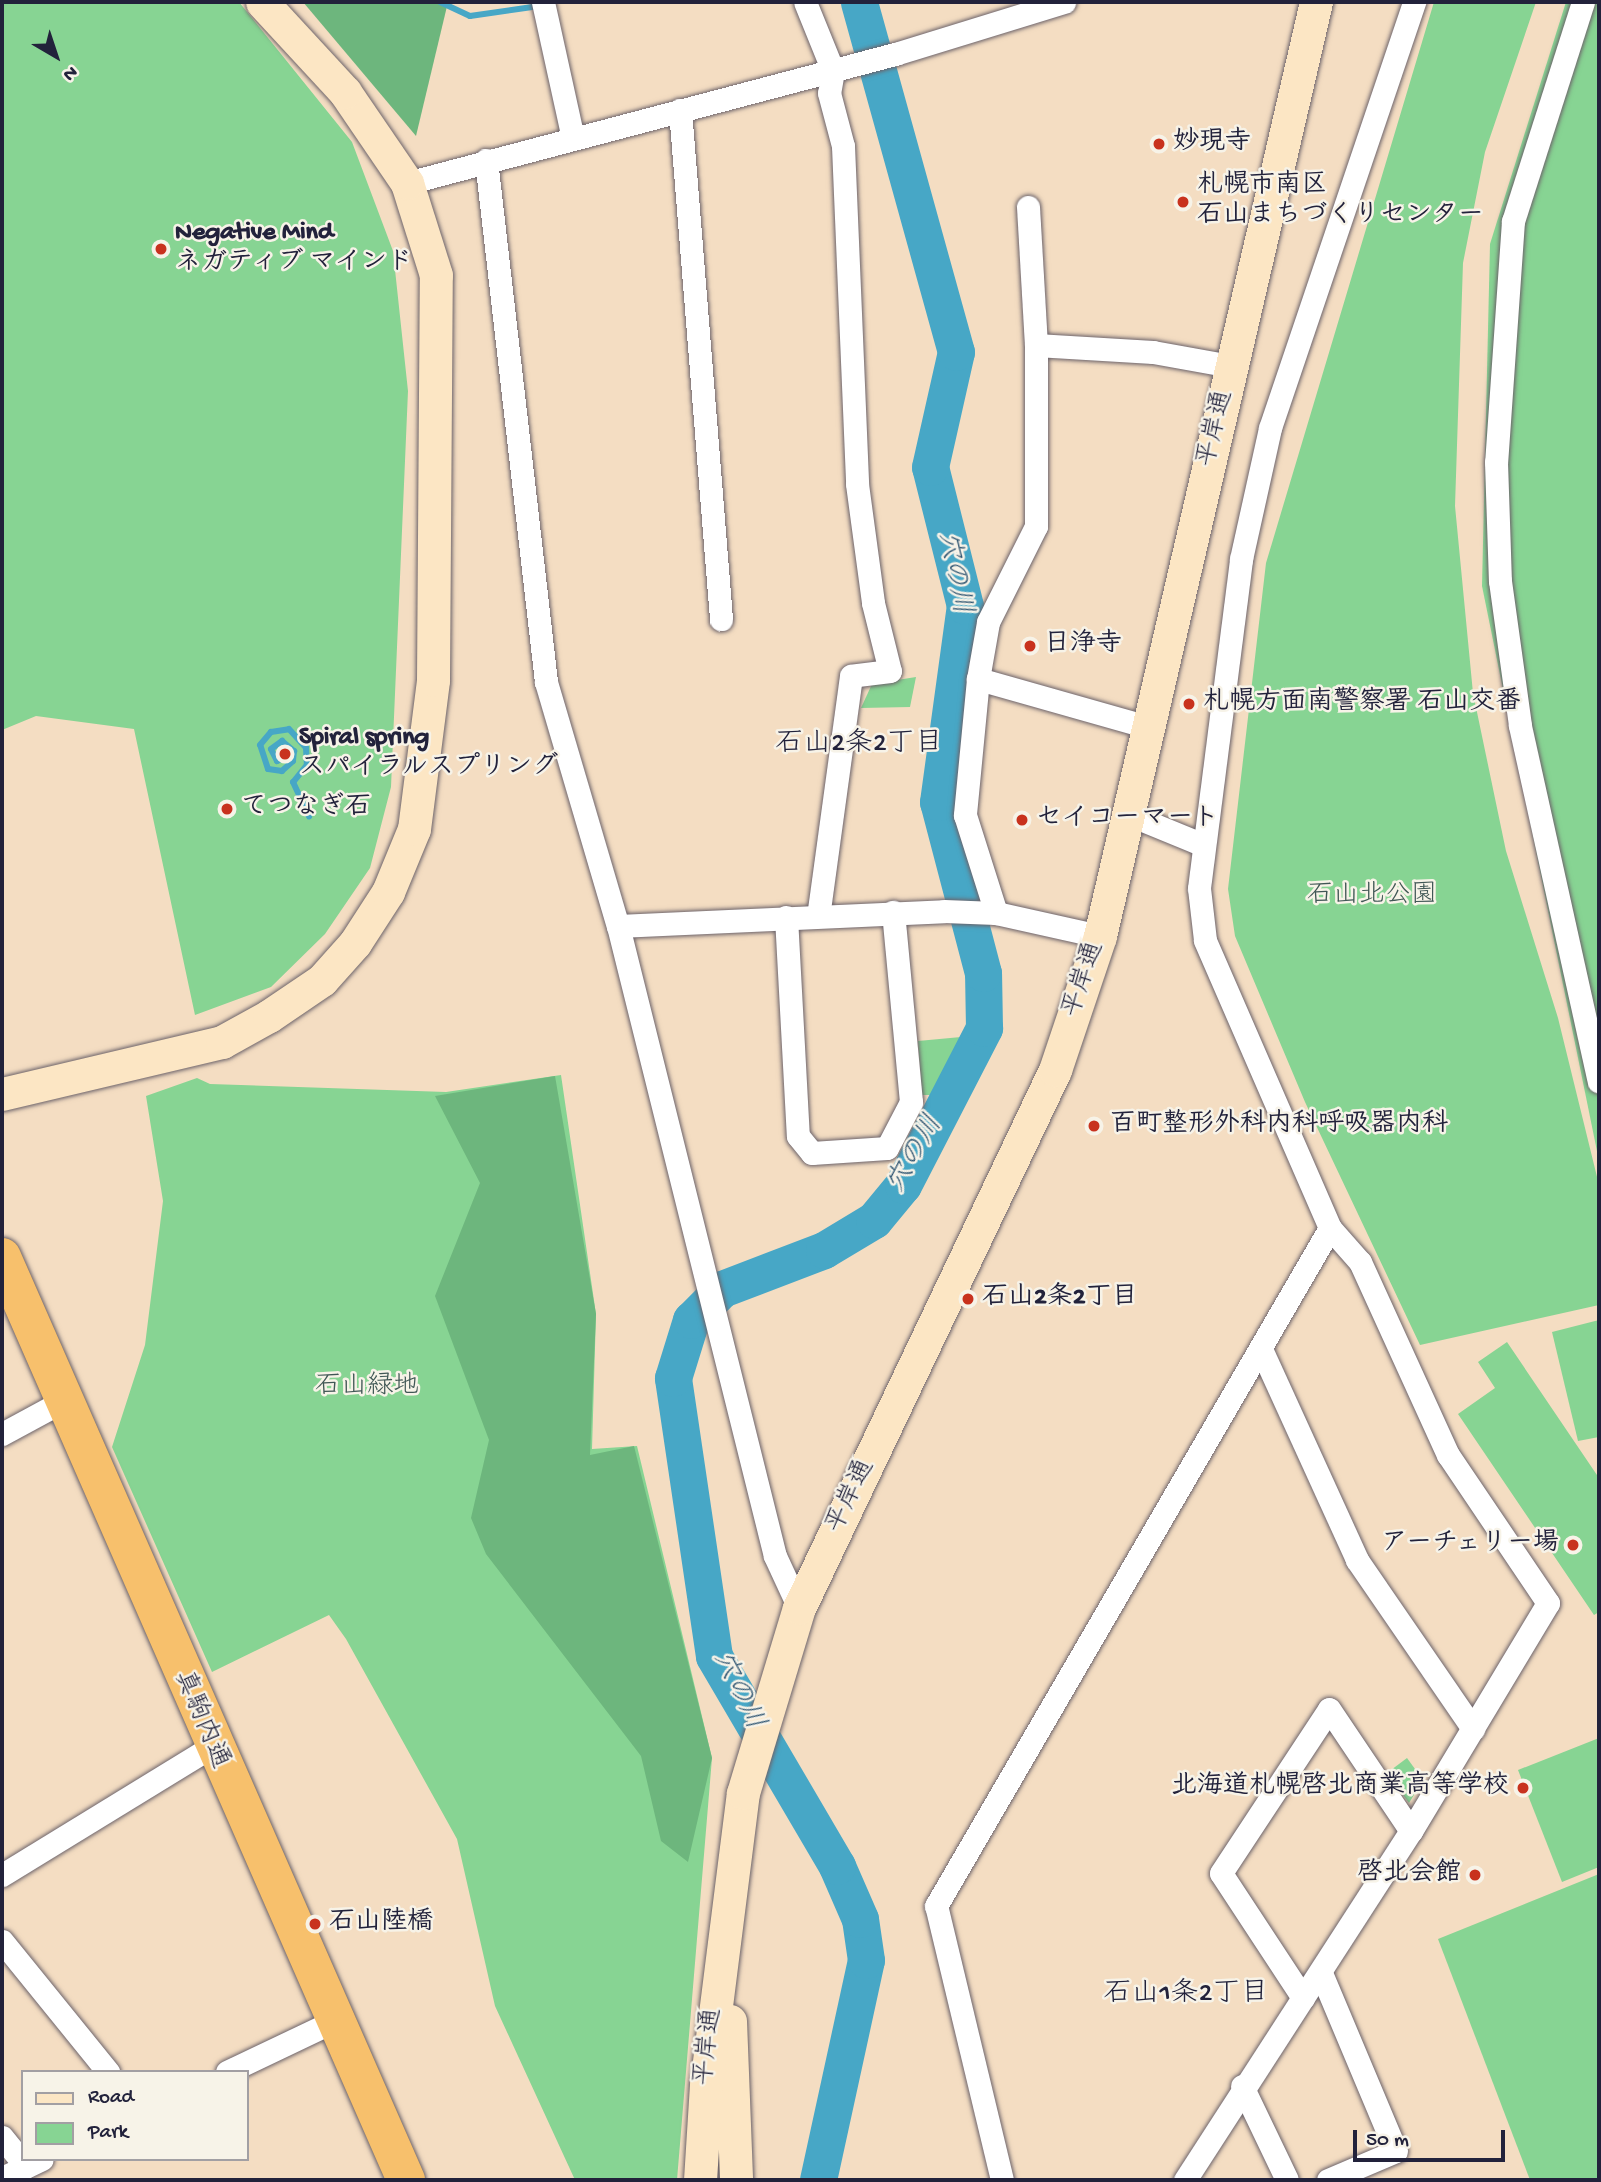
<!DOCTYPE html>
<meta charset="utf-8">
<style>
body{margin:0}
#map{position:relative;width:1601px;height:2182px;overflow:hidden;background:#f4ddc2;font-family:"Gochi Hand","Klee One",sans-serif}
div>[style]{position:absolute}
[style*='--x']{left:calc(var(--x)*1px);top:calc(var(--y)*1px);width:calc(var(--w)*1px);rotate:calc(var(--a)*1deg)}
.green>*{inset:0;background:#87d493}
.forest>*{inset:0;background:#6db67d}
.stream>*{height:6px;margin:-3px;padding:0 3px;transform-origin:3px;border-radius:3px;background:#47a7c6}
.river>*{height:37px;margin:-18.5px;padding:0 18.5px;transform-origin:18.5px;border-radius:18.5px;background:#47a7c6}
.roads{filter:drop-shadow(0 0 2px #6c636a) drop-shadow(0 0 2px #6c636a)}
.street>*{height:23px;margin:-11.5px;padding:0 11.5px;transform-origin:11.5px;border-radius:11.5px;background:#fff}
.secondary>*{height:33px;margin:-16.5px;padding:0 16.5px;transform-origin:16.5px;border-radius:16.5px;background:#fce6c4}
.highway>*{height:38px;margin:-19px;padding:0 19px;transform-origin:19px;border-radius:19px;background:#f7c06c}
.dots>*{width:19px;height:19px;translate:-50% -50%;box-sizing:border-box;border:4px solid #f7f3e8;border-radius:50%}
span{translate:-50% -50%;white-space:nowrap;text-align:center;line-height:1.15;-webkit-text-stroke:5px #f7f3e8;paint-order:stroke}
.poi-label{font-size:26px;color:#22223b;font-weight:700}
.left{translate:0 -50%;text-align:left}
.right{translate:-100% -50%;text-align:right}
.street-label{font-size:26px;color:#22223b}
.park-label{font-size:26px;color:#405755}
.water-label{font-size:28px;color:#315773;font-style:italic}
.neighbourhood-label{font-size:28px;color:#22223b}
.frame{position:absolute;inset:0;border:4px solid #22223b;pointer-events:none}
.legend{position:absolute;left:21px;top:2070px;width:228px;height:91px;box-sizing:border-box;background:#f7f3e8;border:2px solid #a29fa3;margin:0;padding:9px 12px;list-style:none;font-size:21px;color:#22223b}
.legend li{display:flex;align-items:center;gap:14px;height:35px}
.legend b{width:35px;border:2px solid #a29fa3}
.north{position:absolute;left:21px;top:21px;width:70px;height:70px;-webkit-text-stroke:5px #f7f3e8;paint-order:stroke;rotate:141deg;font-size:19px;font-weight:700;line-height:28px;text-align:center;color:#22223b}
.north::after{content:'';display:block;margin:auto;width:24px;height:32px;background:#22223b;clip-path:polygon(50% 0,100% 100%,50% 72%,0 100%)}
.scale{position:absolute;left:1353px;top:2130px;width:152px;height:32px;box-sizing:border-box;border:4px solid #22223b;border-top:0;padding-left:9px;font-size:21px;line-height:24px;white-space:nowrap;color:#22223b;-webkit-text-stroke:5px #f7f3e8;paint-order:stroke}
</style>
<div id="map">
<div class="green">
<div style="clip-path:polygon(2px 2px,239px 2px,352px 142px,393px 251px,408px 391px,391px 787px,370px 868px,325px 934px,271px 987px,195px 1015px,134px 729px,36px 716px,2px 730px)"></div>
<div style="clip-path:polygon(1434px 2px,1536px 2px,1485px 152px,1463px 263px,1455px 506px,1473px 693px,1506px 851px,1558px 1018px,1599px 1185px,1599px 1305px,1420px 1345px,1305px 1102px,1235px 936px,1228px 889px,1266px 563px)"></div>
<div style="clip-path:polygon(1566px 2px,1599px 2px,1599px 1161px,1482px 586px,1490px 244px)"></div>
<div style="clip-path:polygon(916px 677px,910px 707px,861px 708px,872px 684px)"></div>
<div style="clip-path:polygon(961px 1037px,932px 1095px,922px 1095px,918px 1041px)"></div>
<div style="clip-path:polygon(561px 1075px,596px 1314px,592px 1449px,637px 1446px,712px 1758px,677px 2180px,575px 2180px,495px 2006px,457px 1839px,346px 1639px,329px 1615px,212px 1672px,112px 1447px,145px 1345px,163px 1201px,146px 1096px,197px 1078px,210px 1084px,446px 1092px)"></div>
<div style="clip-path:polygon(1599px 1320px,1599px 1437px,1578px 1441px,1552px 1332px)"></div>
<div style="clip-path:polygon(1507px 1342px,1599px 1478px,1599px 1612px,1594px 1615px,1458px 1414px,1495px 1388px,1478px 1362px)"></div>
<div style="clip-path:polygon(1599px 1738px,1599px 1867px,1562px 1882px,1518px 1770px)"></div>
<div style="clip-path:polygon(1407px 1758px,1423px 1780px,1409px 1803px,1387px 1773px)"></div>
<div style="clip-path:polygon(1599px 1874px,1599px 2180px,1530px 2180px,1438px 1939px)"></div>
</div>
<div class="forest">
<div style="clip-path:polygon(303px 2px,448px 2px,416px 136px)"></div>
<div style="clip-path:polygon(555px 1076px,596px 1314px,590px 1455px,634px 1446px,712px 1758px,688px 1862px,661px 1841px,641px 1756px,486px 1554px,471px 1518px,489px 1440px,435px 1296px,480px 1183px,435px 1096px)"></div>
</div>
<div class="stream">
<div style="--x:440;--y:2;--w:33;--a:25"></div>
<div style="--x:470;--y:16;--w:70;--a:-8.2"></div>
<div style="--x:281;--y:753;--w:6;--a:45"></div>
<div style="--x:285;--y:757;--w:9;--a:153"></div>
<div style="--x:277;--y:761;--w:13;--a:-117"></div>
<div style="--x:271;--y:749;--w:14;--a:-36"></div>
<div style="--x:282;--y:741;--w:16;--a:40"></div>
<div style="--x:294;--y:751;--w:10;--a:96"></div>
<div style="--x:293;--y:761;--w:15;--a:138"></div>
<div style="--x:282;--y:771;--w:14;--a:-172"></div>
<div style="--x:268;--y:769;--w:25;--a:-108"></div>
<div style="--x:260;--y:745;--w:17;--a:-50"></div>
<div style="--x:271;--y:732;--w:18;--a:-9"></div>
<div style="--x:289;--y:729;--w:25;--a:48"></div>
<div style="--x:306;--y:748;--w:17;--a:87"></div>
<div style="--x:307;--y:765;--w:22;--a:129"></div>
<div style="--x:293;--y:782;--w:38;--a:65"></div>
</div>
<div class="river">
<div style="--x:818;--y:2180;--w:225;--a:-77.7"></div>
<div style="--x:866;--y:1960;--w:41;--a:-98.3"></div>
<div style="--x:860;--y:1919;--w:58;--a:-113.5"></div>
<div style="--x:837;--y:1866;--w:243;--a:-120.4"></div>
<div style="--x:714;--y:1656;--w:281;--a:-98.4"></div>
<div style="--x:673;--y:1378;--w:61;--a:-72.8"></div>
<div style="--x:691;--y:1320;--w:44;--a:-45"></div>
<div style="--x:722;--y:1289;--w:109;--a:-20.9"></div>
<div style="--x:824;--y:1250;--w:58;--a:-31"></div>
<div style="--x:874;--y:1220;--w:45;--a:-50.4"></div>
<div style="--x:903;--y:1185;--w:177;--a:-62.7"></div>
<div style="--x:984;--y:1028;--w:55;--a:-91"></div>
<div style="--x:983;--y:973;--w:177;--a:-104.7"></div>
<div style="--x:938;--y:802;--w:198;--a:-82.2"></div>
<div style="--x:965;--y:606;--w:143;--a:-104.1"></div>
<div style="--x:930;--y:467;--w:118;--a:-77.3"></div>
<div style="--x:956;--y:352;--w:363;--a:-105.5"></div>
</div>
<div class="roads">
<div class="street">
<div style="--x:543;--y:2;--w:139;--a:77.6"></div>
<div style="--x:805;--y:2;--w:74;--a:67.9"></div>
<div style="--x:833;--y:71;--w:22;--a:100"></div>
<div style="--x:829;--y:93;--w:55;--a:75.2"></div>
<div style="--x:843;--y:146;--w:338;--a:87.6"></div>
<div style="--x:857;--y:484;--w:120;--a:82.3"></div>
<div style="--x:873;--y:603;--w:70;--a:76"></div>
<div style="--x:890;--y:671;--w:39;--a:173"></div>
<div style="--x:851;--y:676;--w:242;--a:97.8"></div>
<div style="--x:1583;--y:2;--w:230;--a:107.7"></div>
<div style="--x:1513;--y:221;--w:242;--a:94"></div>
<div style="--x:1496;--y:462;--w:119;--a:88.1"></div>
<div style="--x:1500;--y:581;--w:146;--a:82.1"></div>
<div style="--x:1520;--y:726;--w:364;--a:77.5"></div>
<div style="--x:680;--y:110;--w:511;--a:85.39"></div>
<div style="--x:486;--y:160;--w:525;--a:83.44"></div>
<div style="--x:546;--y:682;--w:254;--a:73.6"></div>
<div style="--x:618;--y:926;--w:649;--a:76.01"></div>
<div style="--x:775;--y:1556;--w:57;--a:65.2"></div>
<div style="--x:407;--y:183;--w:505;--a:-14.81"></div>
<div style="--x:895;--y:54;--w:177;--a:-17.1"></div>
<div style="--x:1028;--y:207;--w:138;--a:86.7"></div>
<div style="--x:978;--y:679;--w:137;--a:95.5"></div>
<div style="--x:965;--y:815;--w:103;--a:72.4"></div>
<div style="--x:1148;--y:727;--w:177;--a:-164.2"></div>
<div style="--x:978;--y:679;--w:58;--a:-80"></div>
<div style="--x:988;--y:622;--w:107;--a:-63.4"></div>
<div style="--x:1036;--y:526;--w:181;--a:-90"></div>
<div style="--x:1036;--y:345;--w:117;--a:3.4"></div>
<div style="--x:1153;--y:352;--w:79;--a:10.2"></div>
<div style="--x:1128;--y:814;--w:79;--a:22.3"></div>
<div style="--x:786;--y:917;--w:219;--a:86.9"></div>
<div style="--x:798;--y:1136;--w:22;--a:51"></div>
<div style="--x:812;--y:1153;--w:75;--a:-3.8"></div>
<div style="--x:887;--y:1148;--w:52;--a:-62.4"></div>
<div style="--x:911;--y:1102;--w:191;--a:-95.4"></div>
<div style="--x:618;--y:926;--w:326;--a:-2.6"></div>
<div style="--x:944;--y:911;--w:52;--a:2.2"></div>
<div style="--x:996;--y:913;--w:107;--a:12.5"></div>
<div style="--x:1261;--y:1349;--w:232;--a:65.5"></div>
<div style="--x:1357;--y:1560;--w:205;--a:55.5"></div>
<div style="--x:2;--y:1434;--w:69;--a:-28.4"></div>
<div style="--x:2;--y:1875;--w:245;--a:-31.5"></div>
<div style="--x:2;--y:1941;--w:169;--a:51"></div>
<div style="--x:1321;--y:1973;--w:193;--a:67.2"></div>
<div style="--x:1396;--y:2151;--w:74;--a:156.9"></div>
<div style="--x:1303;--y:1998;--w:149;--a:-123.3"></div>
<div style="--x:1221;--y:1873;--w:196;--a:-56.6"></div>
<div style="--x:1329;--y:1709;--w:147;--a:56.1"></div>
<div style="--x:227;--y:2072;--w:116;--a:-25.5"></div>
<div style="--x:1242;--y:2086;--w:104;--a:64.4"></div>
<div style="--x:2;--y:2137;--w:38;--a:51"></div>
<div style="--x:2;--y:2178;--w:44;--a:-25.4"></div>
<div style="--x:1002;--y:2180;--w:282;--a:-103.5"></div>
<div style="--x:936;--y:1906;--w:784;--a:-59.84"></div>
<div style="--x:1185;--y:2180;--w:416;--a:-57.1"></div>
<div style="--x:1411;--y:1831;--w:266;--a:-59"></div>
<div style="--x:1548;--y:1603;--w:179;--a:-124"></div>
<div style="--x:1448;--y:1455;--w:212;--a:-114.5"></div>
<div style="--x:1360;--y:1262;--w:45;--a:-131.4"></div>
<div style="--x:1330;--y:1228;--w:314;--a:-113.5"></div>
<div style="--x:1205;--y:940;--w:52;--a:-96.6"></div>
<div style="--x:1199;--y:888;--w:332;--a:-82.7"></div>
<div style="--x:1241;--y:559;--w:134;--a:-77.5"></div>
<div style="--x:1270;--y:428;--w:450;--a:-71.3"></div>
</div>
<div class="secondary">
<div style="--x:2;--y:1094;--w:226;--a:-13.3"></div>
<div style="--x:222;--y:1042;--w:54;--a:-29"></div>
<div style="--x:269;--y:1016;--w:64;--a:-34.2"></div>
<div style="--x:322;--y:980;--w:50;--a:-48.3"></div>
<div style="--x:355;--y:943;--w:61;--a:-57.1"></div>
<div style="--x:388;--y:892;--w:68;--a:-67.6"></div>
<div style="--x:414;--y:829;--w:150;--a:-82.7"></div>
<div style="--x:433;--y:680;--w:405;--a:-89.6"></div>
<div style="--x:436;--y:275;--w:96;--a:-107.5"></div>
<div style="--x:407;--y:183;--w:110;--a:-124.3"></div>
<div style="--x:345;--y:92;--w:122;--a:-132.7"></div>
<div style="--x:730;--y:2021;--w:159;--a:87.8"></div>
<div style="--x:700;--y:2180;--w:95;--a:-86.4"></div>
<div style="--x:706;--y:2085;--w:294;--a:-82.8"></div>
<div style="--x:743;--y:1793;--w:193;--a:-73.2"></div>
<div style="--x:799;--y:1608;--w:596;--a:-64.55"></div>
<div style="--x:1055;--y:1070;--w:141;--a:-71.4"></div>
<div style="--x:1100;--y:936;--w:959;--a:-76.98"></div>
</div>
<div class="highway">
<div style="--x:2;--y:1257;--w:1008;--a:66.36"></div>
</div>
</div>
<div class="dots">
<div style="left:1159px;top:144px;background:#c8321e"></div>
<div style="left:1183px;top:202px;background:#c8321e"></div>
<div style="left:161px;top:249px;background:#c8321e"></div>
<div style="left:1030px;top:646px;background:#c8321e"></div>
<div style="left:1189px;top:704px;background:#c8321e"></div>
<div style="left:285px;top:754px;background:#c8321e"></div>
<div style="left:227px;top:809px;background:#c8321e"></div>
<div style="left:1022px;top:820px;background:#c8321e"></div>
<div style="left:1094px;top:1126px;background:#c8321e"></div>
<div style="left:968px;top:1299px;background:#c8321e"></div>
<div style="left:1573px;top:1545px;background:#c8321e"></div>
<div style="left:1523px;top:1788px;background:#c8321e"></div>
<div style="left:1475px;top:1875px;background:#c8321e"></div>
<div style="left:315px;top:1924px;background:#c8321e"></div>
</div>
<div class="poi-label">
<span class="left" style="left:1173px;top:144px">妙現寺</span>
<span class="left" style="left:1197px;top:202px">札幌市南区<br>石山まちづくりセンター</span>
<span class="left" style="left:175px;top:249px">Negative Mind<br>ネガティブ マインド</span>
<span class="left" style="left:1044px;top:646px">日浄寺</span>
<span class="left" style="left:1203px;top:704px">札幌方面南警察署 石山交番</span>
<span class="left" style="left:299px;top:754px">Spiral spring<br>スパイラルスプリング</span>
<span class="left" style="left:241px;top:809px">てつなぎ石</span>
<span class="left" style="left:1036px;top:820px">セイコーマート</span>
<span class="left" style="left:1110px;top:1126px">百町整形外科内科呼吸器内科</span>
<span class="left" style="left:982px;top:1299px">石山2条2丁目</span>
<span class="right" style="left:1559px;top:1545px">アーチェリー場</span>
<span class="right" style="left:1509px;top:1788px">北海道札幌啓北商業高等学校</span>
<span class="right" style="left:1461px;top:1875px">啓北会館</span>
<span class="left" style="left:329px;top:1924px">石山陸橋</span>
</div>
<div class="street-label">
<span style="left:1217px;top:429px;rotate:-77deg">平岸通</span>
<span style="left:1085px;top:980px;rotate:-72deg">平岸通</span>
<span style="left:852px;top:1497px;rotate:-65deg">平岸通</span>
<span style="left:200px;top:1720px;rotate:67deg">真駒内通</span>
<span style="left:710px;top:2047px;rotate:-84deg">平岸通</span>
</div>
<div class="park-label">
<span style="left:1372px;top:897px">石山北公園</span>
<span style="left:367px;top:1388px">石山緑地</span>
</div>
<div class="water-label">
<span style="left:953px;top:573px;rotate:79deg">穴の川</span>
<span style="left:916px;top:1155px;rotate:-60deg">穴の川</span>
<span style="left:737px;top:1691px;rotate:64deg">穴の川</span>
</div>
<div class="neighbourhood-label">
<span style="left:859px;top:745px">石山2条2丁目</span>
<span style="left:1186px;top:1995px">石山1条2丁目</span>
</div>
<div class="frame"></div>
<ul class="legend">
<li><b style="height:9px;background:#fce6c4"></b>Road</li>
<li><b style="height:19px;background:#87d493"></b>Park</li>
</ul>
<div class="north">N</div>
<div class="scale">50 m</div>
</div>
